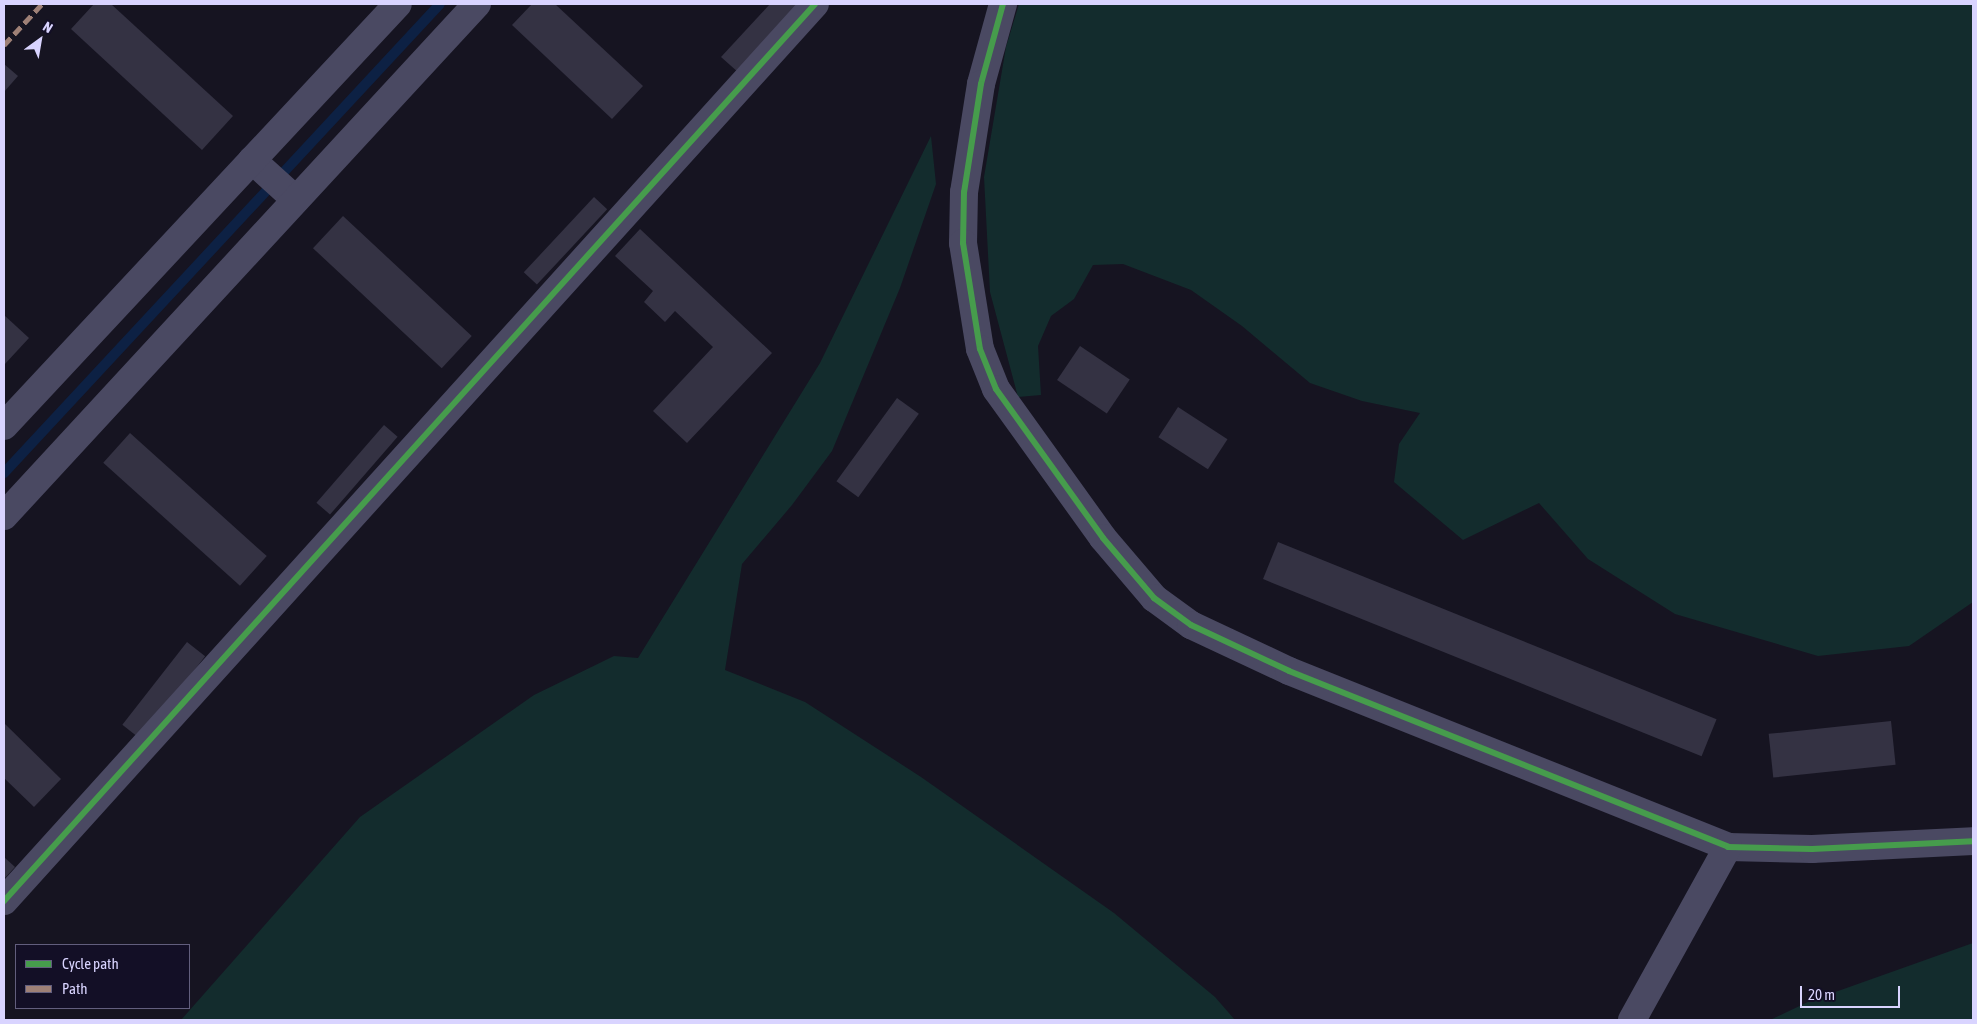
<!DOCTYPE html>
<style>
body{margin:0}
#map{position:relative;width:1977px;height:1024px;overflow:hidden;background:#161421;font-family:"Asap Condensed",sans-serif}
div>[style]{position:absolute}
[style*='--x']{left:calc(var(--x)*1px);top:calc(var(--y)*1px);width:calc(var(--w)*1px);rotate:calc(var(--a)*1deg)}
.green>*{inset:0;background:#132c2d}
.stream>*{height:10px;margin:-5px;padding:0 5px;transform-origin:5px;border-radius:5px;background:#0d2144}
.building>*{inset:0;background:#343243;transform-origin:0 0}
.street>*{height:28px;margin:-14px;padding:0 14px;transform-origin:14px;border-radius:14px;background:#4a4962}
.quiet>*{height:5px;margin-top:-2.5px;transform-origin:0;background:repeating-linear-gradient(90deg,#9e8076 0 10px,transparent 0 15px)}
.cycleway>*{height:6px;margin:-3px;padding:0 3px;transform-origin:3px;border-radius:3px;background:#469c4c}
span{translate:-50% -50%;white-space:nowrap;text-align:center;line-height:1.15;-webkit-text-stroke:5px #130f26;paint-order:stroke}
.frame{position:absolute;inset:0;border:5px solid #d9d4ff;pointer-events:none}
.legend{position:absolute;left:15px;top:944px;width:175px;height:65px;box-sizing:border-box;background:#130f26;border:1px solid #625e7d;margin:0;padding:6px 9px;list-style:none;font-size:15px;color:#d9d4ff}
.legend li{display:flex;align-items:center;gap:10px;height:25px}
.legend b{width:25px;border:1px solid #625e7d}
.north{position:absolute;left:15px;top:15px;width:50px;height:50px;-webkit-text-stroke:4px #130f26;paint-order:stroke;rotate:32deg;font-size:14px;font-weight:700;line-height:20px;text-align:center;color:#d9d4ff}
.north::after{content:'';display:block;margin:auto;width:18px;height:22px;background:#d9d4ff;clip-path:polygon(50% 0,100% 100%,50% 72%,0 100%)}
.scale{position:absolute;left:1800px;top:986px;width:100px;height:22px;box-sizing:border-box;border:2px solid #d9d4ff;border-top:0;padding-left:6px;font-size:15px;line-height:18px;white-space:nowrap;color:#d9d4ff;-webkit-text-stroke:4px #130f26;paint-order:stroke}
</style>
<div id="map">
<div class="green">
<div style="clip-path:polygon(1019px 4px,1973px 4px,1973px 602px,1909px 646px,1818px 656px,1675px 614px,1588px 559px,1539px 503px,1463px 540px,1394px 482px,1399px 444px,1420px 413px,1362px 401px,1310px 383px,1242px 326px,1191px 290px,1123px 264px,1093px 265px,1074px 299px,1051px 316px,1038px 346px,1041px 395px,1018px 397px,990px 292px,984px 177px,1006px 47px)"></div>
<div style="clip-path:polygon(931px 136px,936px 184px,900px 288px,832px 451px,792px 505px,742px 564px,725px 670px,805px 702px,921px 777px,1114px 913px,1215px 997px,1235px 1020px,181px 1020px,360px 817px,534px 695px,614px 656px,638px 658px,820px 363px)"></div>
<div style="clip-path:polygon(1973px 943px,1973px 1020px,1770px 1020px,1810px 1001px)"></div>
</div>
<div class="stream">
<div style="--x:4;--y:473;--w:640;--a:-47.09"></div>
</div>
<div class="building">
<div style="clip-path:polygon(94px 4px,111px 4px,233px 116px,202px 150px,71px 29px)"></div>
<div style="clip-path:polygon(532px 4px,555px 4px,643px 86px,612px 119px,512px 25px)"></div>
<div style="clip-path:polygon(770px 4px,802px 4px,739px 73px,721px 57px)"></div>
<div style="clip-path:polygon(4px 64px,18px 76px,4px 92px)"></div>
<div style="left:594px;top:197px;width:18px;height:103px;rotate:43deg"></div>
<div style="left:343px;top:216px;width:176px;height:44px;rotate:43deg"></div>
<div style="clip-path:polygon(640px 229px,772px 353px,687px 443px,653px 411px,713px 347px,675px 311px,665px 322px,644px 302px,653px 291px,615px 256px)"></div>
<div style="clip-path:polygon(4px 315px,29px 338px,4px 365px)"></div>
<div style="left:1080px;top:346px;width:60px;height:41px;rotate:34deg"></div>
<div style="left:897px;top:398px;width:27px;height:103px;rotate:36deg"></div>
<div style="left:1178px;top:407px;width:59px;height:36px;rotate:33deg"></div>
<div style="left:384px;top:425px;width:18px;height:103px;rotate:41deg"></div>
<div style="left:130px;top:433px;width:184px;height:40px;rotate:42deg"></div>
<div style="left:1278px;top:542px;width:473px;height:40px;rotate:22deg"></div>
<div style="left:187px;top:642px;width:23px;height:105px;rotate:38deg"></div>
<div style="left:1891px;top:721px;width:44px;height:123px;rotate:84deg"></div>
<div style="clip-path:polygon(4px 723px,61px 779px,34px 807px,4px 778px)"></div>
<div style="clip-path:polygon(4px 857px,15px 867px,4px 879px)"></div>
</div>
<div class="street">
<div style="--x:1003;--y:4;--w:83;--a:105.4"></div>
<div style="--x:981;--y:84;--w:109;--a:98.9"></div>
<div style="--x:964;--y:192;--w:51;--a:91.1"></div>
<div style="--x:963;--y:243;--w:107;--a:80.9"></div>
<div style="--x:980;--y:349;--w:43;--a:68.2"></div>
<div style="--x:996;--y:389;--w:183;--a:54.3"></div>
<div style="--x:1103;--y:538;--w:79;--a:49.6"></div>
<div style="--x:1154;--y:598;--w:46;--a:36.1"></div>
<div style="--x:1191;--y:625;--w:108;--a:25.1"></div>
<div style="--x:1289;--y:671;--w:473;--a:21.8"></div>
<div style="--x:1728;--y:847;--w:84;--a:1.4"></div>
<div style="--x:1812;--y:849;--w:161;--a:-2.8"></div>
<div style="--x:252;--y:160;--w:59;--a:42.3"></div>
<div style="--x:4;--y:426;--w:577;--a:-46.97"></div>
<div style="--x:4;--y:516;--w:697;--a:-47.27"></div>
<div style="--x:4;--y:901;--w:1209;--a:-47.88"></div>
<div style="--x:1632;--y:1020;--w:198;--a:-61"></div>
</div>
<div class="quiet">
<div style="--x:4;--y:45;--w:56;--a:-47.2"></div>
</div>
<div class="cycleway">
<div style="--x:1003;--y:4;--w:83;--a:105.4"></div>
<div style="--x:981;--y:84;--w:109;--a:98.9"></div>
<div style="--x:964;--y:192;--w:51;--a:91.1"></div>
<div style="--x:963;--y:243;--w:107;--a:80.9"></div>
<div style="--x:980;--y:349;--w:43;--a:68.2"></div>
<div style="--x:996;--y:389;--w:183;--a:54.3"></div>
<div style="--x:1103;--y:538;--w:79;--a:49.6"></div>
<div style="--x:1154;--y:598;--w:46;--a:36.1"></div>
<div style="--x:1191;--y:625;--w:108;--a:25.1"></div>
<div style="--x:1289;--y:671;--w:473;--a:21.8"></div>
<div style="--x:1728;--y:847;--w:84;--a:1.4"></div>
<div style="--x:1812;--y:849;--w:161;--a:-2.8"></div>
<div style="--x:4;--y:901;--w:1209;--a:-47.88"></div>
</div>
<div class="frame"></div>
<ul class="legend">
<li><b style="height:6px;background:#469c4c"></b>Cycle path</li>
<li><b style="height:6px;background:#9e8076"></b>Path</li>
</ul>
<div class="north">N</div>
<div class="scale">20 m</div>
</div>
